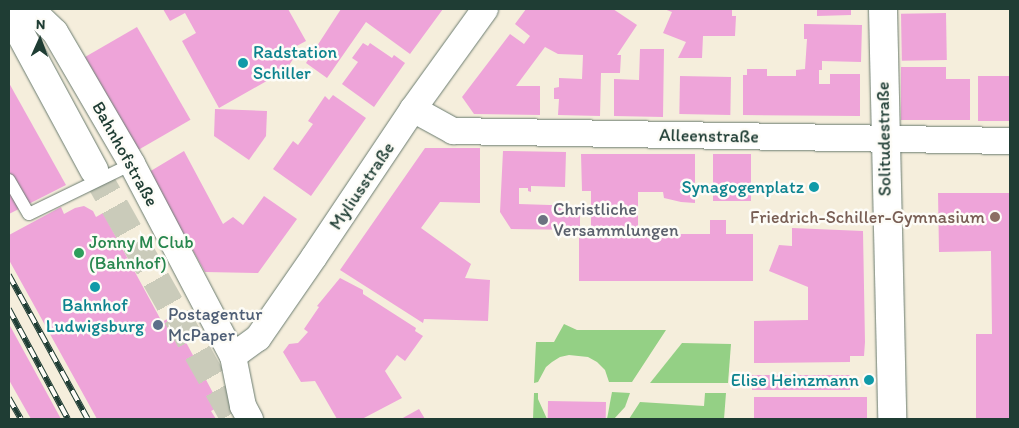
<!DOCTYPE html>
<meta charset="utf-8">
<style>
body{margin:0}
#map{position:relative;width:1019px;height:428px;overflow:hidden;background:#f5eedc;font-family:Itim,sans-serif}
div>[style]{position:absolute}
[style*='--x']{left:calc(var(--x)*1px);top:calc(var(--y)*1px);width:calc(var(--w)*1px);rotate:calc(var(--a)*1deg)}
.green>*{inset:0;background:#94d085}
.building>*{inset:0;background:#eea4d9;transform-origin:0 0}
.tertiary-tunnel>*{height:28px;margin-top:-14px;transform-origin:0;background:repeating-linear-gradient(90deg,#cacbba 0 28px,transparent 0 42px)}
.roads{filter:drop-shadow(0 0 1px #6a7b6f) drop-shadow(0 0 1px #6a7b6f)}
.service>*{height:12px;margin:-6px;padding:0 6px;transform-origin:6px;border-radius:6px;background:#fff}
.minor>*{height:26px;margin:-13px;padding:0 13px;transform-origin:13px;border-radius:13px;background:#fff}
.tertiary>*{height:28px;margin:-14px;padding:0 14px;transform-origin:14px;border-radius:14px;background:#fff}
.rail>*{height:5.5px;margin-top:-2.75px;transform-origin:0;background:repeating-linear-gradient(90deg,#fdfcf7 0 11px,#1f3d34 0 22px);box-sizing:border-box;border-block:1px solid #1f3d34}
.dots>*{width:14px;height:14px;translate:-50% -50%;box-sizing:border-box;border:2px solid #fdfcf7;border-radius:50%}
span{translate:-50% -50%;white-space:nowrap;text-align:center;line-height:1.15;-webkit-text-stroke:5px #fdfcf7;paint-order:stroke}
.culture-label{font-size:18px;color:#0d838f}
.left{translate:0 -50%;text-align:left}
.right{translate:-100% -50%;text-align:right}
.street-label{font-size:18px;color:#1f3d34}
.worship-label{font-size:18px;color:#5b616d}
.education-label{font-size:18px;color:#785e54}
.leisure-label{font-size:18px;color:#27864d}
.service-label{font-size:18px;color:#4e5e75}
.frame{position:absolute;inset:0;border:10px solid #1f3d34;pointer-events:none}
.north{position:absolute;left:15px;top:15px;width:50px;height:50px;-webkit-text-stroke:4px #fdfcf7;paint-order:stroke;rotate:2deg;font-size:14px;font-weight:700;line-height:20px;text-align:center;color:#1f3d34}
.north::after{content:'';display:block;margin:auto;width:18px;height:22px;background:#1f3d34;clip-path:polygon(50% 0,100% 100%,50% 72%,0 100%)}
</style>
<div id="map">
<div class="green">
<div style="clip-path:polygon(564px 324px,577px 330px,666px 330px,632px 382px,609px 382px,605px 370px,597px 362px,588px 357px,569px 355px,560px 357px,552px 362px,546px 367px,538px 382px,534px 383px,536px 342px,554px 342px)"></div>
<div style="clip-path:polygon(682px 343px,731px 344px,728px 383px,650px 383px)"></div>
<div style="clip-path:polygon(612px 392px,630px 393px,625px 407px,614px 419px,607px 419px)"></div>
<div style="clip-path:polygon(534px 393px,538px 393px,538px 399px,547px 419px,533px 419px)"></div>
<div style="clip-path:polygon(705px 393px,726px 393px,724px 419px,629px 419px,640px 402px,704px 406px)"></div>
</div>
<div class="building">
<div style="clip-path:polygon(163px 9px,288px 9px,306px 41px,291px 49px,295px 56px,286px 70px,219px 108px,182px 41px,196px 33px,185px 13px,170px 21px)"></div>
<div style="clip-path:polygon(341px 9px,443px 9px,410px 54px,366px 22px,327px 78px,306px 63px)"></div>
<div style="clip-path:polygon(526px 9px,613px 9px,637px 25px,617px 55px,621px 55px,620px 73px,601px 73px,600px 116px,558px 115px,559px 99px,554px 99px,554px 88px,559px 87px,559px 78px,582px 79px,583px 55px,558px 54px,545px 47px,516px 86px,540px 86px,540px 115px,474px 114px,462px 97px,510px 34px,524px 44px,530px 36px,515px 24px)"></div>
<div style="clip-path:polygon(664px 9px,732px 9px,732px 16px,736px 16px,735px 36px,703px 36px,702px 58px,678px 58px,686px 42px,663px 33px,672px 12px)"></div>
<div style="clip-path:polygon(817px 9px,851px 9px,851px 15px,817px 16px)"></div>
<div style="left:946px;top:13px;width:47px;height:45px;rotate:89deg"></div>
<div style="clip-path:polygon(804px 24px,862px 25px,861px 62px,822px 61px,822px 70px,819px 70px,819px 84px,830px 84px,830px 74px,860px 74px,860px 116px,743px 115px,743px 75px,747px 75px,747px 69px,767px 69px,767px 76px,796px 76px,796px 70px,805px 69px,807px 39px,804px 39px)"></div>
<div style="left:137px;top:27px;width:107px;height:60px;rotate:60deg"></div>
<div style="clip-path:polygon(363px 43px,368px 46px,370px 43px,392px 58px,394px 55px,405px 63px,374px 107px,342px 84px,358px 62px,352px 58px)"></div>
<div style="clip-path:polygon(640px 49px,664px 49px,663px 117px,614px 116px,614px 79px,639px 80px)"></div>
<div style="clip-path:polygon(901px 67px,946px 67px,946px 79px,970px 79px,970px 120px,901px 120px)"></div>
<div style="left:680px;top:76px;width:51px;height:38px;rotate:1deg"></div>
<div style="left:978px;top:76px;width:32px;height:45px"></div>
<div style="clip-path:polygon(9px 83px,66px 185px,9px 214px)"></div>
<div style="clip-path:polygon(333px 95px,366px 118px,311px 196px,273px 169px,293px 141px,298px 145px,313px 124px,308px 121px,325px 96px,329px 100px)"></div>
<div style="clip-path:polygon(215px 109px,267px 111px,266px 136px,249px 160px,214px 136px)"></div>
<div style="clip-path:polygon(425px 148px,480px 148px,480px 203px,440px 202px,421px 228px,471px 264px,465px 278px,490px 280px,488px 321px,424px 319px,423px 323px,340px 270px)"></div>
<div style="clip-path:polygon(184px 151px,223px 224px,233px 217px,243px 225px,264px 196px,297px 219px,258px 273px,205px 272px,149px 172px)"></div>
<div style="clip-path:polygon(503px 151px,566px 152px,565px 187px,531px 186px,531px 192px,528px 191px,528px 188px,519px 188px,519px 204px,580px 206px,580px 230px,511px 229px,500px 212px)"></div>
<div style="clip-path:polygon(581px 154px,695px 154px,695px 203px,681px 202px,664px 198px,663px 192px,638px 192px,638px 228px,649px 228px,649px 234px,710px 234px,710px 220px,726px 220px,726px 234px,753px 234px,753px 281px,579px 281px,579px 234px,591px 234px,591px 191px,582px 191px)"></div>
<div style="left:713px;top:154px;width:38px;height:47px"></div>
<div style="clip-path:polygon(938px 193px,1010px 193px,1010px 419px,976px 419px,976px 334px,992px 334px,991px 251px,939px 252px)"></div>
<div style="clip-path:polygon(84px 206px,93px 211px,96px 217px,103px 213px,162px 322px,172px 316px,220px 406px,211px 411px,216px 419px,97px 419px,9px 260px,9px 235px,61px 207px,64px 214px,75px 208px)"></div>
<div style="clip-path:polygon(792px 228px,863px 231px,865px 342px,864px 356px,850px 356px,850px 362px,754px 363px,754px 321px,808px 320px,808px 287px,769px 271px,779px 245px,792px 246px)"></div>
<div style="clip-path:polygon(340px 278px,363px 290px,363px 294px,416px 328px,415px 331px,423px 336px,405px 361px,397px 355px,385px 371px,402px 398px,362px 419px,337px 419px,315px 381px,301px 382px,283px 352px,289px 344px,298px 343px,308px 332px,304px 329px,319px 307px,317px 306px)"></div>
<div style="clip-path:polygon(9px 324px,61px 419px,31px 419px,9px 380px)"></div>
<div style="left:752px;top:375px;width:98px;height:15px"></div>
<div style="left:867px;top:397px;width:22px;height:113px;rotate:90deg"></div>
<div style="left:548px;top:401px;width:58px;height:18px;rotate:1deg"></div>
<div style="clip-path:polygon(419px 409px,425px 419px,401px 419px)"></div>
</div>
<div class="tertiary-tunnel">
<div style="--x:94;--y:170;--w:286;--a:60.5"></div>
</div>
<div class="roads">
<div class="service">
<div style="--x:9;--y:180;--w:39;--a:60"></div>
<div style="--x:29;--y:214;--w:114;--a:-25.9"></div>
</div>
<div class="minor">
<div style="--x:31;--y:9;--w:33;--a:44"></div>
<div style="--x:55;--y:32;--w:153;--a:59.7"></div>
<div style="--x:132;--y:164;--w:217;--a:62.3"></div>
<div style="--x:233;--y:356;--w:51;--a:78.7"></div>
<div style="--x:243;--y:406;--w:15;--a:62"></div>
<div style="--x:413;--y:109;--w:46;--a:28.8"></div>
<div style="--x:453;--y:131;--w:557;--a:1.03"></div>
<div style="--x:233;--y:356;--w:31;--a:-36"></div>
<div style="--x:258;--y:338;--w:98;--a:-55.3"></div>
<div style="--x:314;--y:257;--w:178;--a:-56.2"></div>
<div style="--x:413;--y:109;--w:123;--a:-54.2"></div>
</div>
<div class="tertiary">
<div style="--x:883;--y:9;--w:410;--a:88.7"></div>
<div style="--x:9;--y:20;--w:17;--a:50"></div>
<div style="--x:20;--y:33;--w:156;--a:61.6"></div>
</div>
</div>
<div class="rail">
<div style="--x:9;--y:275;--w:164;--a:61.3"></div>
<div style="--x:9;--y:309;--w:125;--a:61.8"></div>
<div style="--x:9;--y:398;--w:24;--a:60"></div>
</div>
<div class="dots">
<div style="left:243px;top:63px;background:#0f9aa8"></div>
<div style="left:814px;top:187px;background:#0f9aa8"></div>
<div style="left:995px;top:217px;background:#8d6e63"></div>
<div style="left:543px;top:220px;background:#6b7280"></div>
<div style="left:79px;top:253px;background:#2e9e5b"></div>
<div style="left:95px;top:287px;background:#0f9aa8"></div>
<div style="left:158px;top:325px;background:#5c6f8a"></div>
<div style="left:869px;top:380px;background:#0f9aa8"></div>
</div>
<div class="culture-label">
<span class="left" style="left:253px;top:63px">Radstation<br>Schiller</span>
<span class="right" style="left:804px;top:187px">Synagogenplatz</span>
<span style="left:95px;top:316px">Bahnhof<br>Ludwigsburg</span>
<span class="right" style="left:859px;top:380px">Elise Heinzmann</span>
</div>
<div class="street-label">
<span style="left:709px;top:136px;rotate:1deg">Alleenstraße</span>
<span style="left:884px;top:139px;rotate:-91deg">Solitudestraße</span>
<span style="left:125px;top:154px;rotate:61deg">Bahnhofstraße</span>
<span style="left:362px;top:186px;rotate:-56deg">Myliusstraße</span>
</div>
<div class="worship-label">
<span class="left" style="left:553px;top:220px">Christliche<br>Versammlungen</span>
</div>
<div class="education-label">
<span class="right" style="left:985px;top:217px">Friedrich-Schiller-Gymnasium</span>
</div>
<div class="leisure-label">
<span class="left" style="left:89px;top:253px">Jonny M Club<br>(Bahnhof)</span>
</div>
<div class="service-label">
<span class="left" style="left:168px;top:325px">Postagentur<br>McPaper</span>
</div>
<div class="frame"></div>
<div class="north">N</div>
</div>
